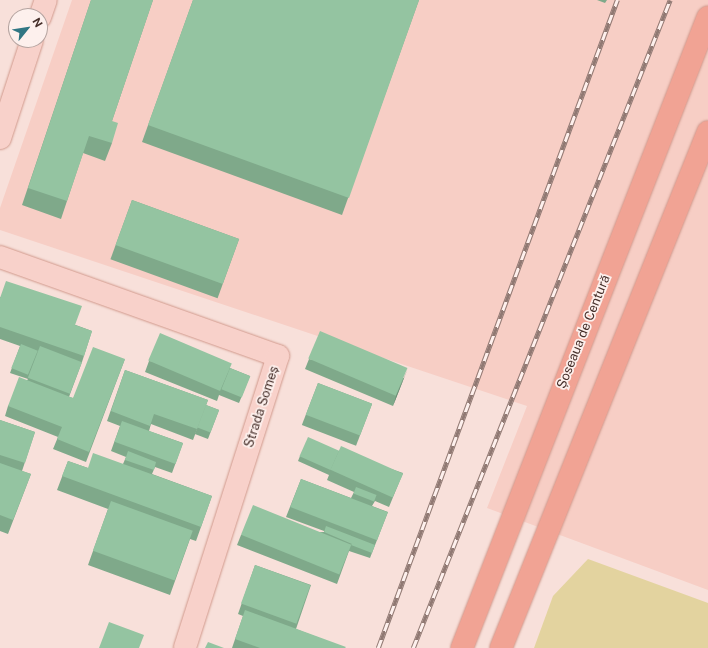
<!DOCTYPE html>
<meta charset="utf-8">
<style>
body{margin:0}
#map{position:relative;width:708px;height:648px;overflow:hidden;background:#f8e0da;font-family:"Public Sans",sans-serif}
div>[style]{position:absolute}
[style*='--x']{left:calc(var(--x)*1px);top:calc(var(--y)*1px);width:calc(var(--w)*1px);rotate:calc(var(--a)*1deg)}
.built>*{inset:0;background:#f7cec5}
.green>*{inset:0;background:#e3d39f}
.roads{filter:drop-shadow(0 0 1px #d1998c) drop-shadow(0 0 1px #d1998c)}
.secondary>*{height:22px;margin:-11px;padding:0 11px;transform-origin:11px;border-radius:11px;background:#f8d1ca}
.primary>*{height:22px;margin:-11px;padding:0 11px;transform-origin:11px;border-radius:11px;background:#f1a394}
.rail>*{height:4.5px;margin-top:-2.25px;transform-origin:0;background:repeating-linear-gradient(90deg,#fdf0ed 0 9px,#907973 0 18px);box-sizing:border-box;border-block:1px solid #907973}
.wall>*{inset:0;background:#7fa98a;transform-origin:0 0}
.shaded-wall>*{inset:0;background:#688971}
.building>*{inset:0;background:#94c4a1;transform-origin:0 0}
span{translate:-50% -50%;white-space:nowrap;text-align:center;line-height:1.15;-webkit-text-stroke:3.5px #fdf0ed;paint-order:stroke}
.street-label{font-size:13px;color:#462f2a}
.north{position:absolute;left:8px;top:8px;width:40px;height:40px;box-sizing:border-box;background:#fdf0ed;border:1px solid #b4a39f;border-radius:50%;rotate:60deg;font-size:11px;font-weight:700;line-height:16px;text-align:center;color:#462f2a}
.north::after{content:'';display:block;margin:auto;width:14px;height:18px;background:#307683;clip-path:polygon(50% 0,100% 100%,50% 72%,0 100%)}
</style>
<div id="map">
<div class="built">
<div style="clip-path:polygon(72px 0,708px 0,708px 590px,487px 508px,527px 406px,0 230px,0 208px)"></div>
</div>
<div class="green">
<div style="clip-path:polygon(588px 559px,708px 603px,708px 648px,534px 648px,553px 596px)"></div>
</div>
<div class="roads">
<div class="secondary">
<div style="--x:40;--y:17;--w:18;--a:-71"></div>
<div style="--x:0;--y:138;--w:103;--a:-71.9"></div>
<div style="--x:0;--y:257;--w:295;--a:19.6"></div>
<div style="--x:278;--y:356;--w:306;--a:107.7"></div>
</div>
<div class="primary">
<div style="--x:462;--y:648;--w:677;--a:-68.7"></div>
<div style="--x:501;--y:648;--w:556;--a:-68.14"></div>
</div>
</div>
<div class="rail">
<div style="--x:378;--y:648;--w:691;--a:-69.75"></div>
<div style="--x:413;--y:648;--w:697;--a:-68.37"></div>
</div>
<div class="wall">
<div style="clip-path:polygon(91px 0,153px 0,112px 121px,112px 143px,105px 161px,83px 153px,61px 219px,22px 205px)"></div>
<div style="clip-path:polygon(193px 0,419px 0,342px 215px,142px 142px)"></div>
<div style="clip-path:polygon(597px 0,607px 0,605px 3px)"></div>
<div style="left:132px;top:200px;width:114px;height:63px;rotate:20deg"></div>
<div style="clip-path:polygon(0 297px,92px 331px,82px 362px,69px 397px,73px 398px,125px 359px,86px 462px,53px 449px,58px 437px,5px 416px,8px 406px,28px 379px,10px 373px,20px 346px,0 339px)"></div>
<div style="clip-path:polygon(309px 359px,404px 378px,393px 406px,305px 369px)"></div>
<div style="clip-path:polygon(149px 361px,230px 368px,250px 376px,239px 403px,219px 395px,217px 401px,145px 372px)"></div>
<div style="clip-path:polygon(125px 370px,208px 400px,193px 440px,151px 424px,149px 431px,183px 443px,172px 473px,155px 467px,152px 474px,212px 496px,196px 541px,190px 539px,170px 595px,88px 565px,108px 509px,57px 490px,68px 461px,88px 468px,123px 464px,126px 457px,111px 451px,120px 426px,107px 421px)"></div>
<div style="left:318px;top:383px;width:58px;height:45px;rotate:21deg"></div>
<div style="left:206px;top:405px;width:14px;height:31px;rotate:21deg"></div>
<div style="clip-path:polygon(0 420px,35px 432px,22px 471px,31px 474px,8px 534px,0 531px)"></div>
<div style="clip-path:polygon(339px 451px,403px 473px,389px 507px,375px 501px,372px 506px,388px 512px,370px 558px,349px 551px,337px 584px,237px 545px,241px 535px,324px 532px,324px 531px,286px 517px,301px 479px,351px 498px,354px 492px,327px 480px,329px 475px,298px 461px,300px 456px)"></div>
<div style="clip-path:polygon(255px 565px,311px 585px,296px 629px,345px 648px,232px 648px,243px 616px,238px 614px)"></div>
</div>
<div class="shaded-wall">
<div style="clip-path:polygon(408px 368px,404px 378px,393px 406px,396px 396px)"></div>
</div>
<div class="building">
<div style="clip-path:polygon(91px 0,153px 0,112px 121px,118px 123px,112px 143px,89px 136px,67px 201px,28px 188px)"></div>
<div style="clip-path:polygon(193px 0,419px 0,349px 198px,148px 125px)"></div>
<div style="left:132px;top:200px;width:114px;height:48px;rotate:20deg"></div>
<div style="clip-path:polygon(6px 281px,82px 306px,75px 325px,92px 331px,84px 356px,0 327px,0 298px)"></div>
<div style="left:320px;top:331px;width:95px;height:30px;rotate:23deg"></div>
<div style="left:160px;top:333px;width:78px;height:30px;rotate:23deg"></div>
<div style="left:21px;top:344px;width:18px;height:26px;rotate:22deg"></div>
<div style="left:40px;top:346px;width:45px;height:34px;rotate:21deg"></div>
<div style="clip-path:polygon(93px 347px,125px 359px,89px 452px,57px 439px,62px 427px,8px 406px,19px 377px,73px 398px)"></div>
<div style="left:230px;top:368px;width:22px;height:23px;rotate:22deg"></div>
<div style="clip-path:polygon(125px 370px,208px 400px,197px 429px,154px 414px,150px 426px,111px 411px)"></div>
<div style="left:318px;top:383px;width:58px;height:34px;rotate:21deg"></div>
<div style="left:206px;top:405px;width:14px;height:24px;rotate:21deg"></div>
<div style="clip-path:polygon(0 420px,35px 432px,25px 463px,0 455px)"></div>
<div style="left:122px;top:421px;width:65px;height:22px;rotate:20deg"></div>
<div style="left:308px;top:437px;width:34px;height:21px;rotate:24deg"></div>
<div style="left:341px;top:446px;width:68px;height:26px;rotate:24deg"></div>
<div style="clip-path:polygon(128px 451px,156px 462px,154px 470px,125px 460px)"></div>
<div style="clip-path:polygon(93px 453px,212px 496px,201px 527px,62px 476px,68px 461px,88px 468px)"></div>
<div style="clip-path:polygon(0 463px,31px 474px,13px 520px,0 515px)"></div>
<div style="left:301px;top:479px;width:93px;height:30px;rotate:21deg"></div>
<div style="left:356px;top:487px;width:22px;height:7px;rotate:21deg"></div>
<div style="left:111px;top:501px;width:87px;height:53px;rotate:20deg"></div>
<div style="left:253px;top:505px;width:106px;height:32px;rotate:22deg"></div>
<div style="clip-path:polygon(326px 526px,375px 545px,372px 553px,351px 545px,352px 544px,324px 532px)"></div>
<div style="left:255px;top:565px;width:59px;height:41px;rotate:20deg"></div>
<div style="clip-path:polygon(245px 610px,346px 647px,345px 648px,260px 648px,235px 639px)"></div>
<div style="clip-path:polygon(109px 622px,144px 635px,139px 648px,99px 648px)"></div>
<div style="clip-path:polygon(208px 642px,224px 648px,205px 648px)"></div>
</div>
<div class="street-label">
<span style="left:584px;top:332px;rotate:-68deg">Șoseaua de Centură</span>
<span style="left:262px;top:407px;rotate:-72deg">Strada Someș</span>
</div>
<div class="north">N</div>
</div>
